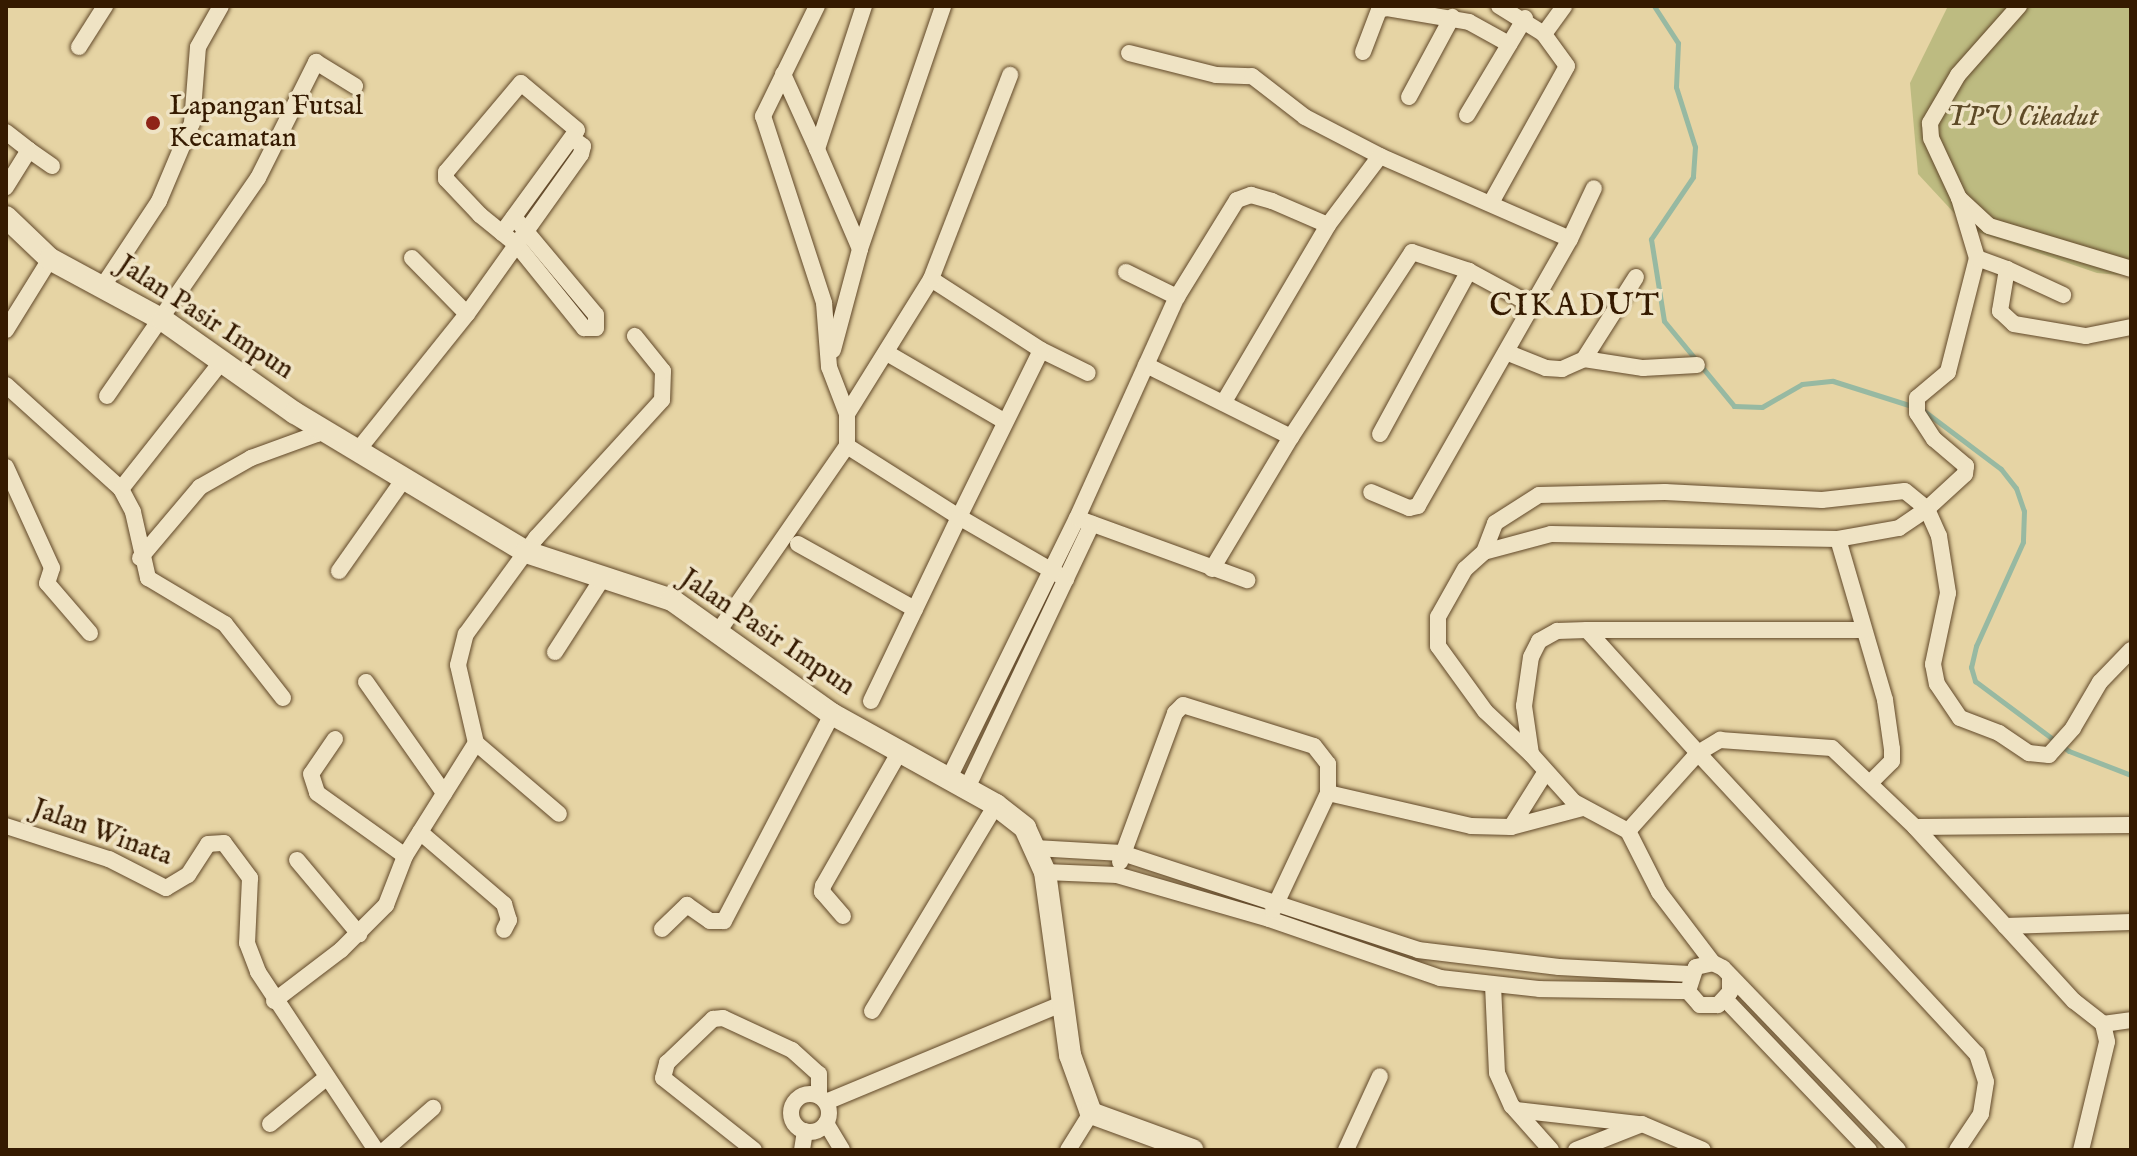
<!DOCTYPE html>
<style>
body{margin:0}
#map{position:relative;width:2137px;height:1156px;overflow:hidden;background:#e6d4a4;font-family:"IM FELL English",serif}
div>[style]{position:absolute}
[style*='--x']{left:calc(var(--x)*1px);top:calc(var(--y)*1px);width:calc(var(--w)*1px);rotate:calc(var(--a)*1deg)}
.green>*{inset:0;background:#bdbb81}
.stream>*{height:5px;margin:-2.5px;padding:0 2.5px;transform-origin:2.5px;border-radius:2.5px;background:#97b9a2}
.roads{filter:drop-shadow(0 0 2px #614829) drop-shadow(0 0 2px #614829)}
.street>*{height:16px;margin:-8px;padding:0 8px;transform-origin:8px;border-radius:8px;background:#efe3c4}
.street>.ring{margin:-8px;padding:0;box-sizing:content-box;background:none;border:16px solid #efe3c4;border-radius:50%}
.secondary>*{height:22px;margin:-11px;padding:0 11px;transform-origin:11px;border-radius:11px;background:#efe3c4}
.dots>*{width:22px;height:22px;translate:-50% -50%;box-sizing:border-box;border:4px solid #efe3c4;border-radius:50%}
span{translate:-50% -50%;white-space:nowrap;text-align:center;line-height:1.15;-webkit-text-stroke:7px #efe3c4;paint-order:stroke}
.poi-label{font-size:28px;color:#351a00}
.left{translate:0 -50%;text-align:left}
.park-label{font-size:28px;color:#5e4a27;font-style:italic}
.street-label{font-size:28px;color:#351a00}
.quarter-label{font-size:32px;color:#351a00;letter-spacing:2px}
.frame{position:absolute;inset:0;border:8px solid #351a00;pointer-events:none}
</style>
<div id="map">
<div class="green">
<div style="clip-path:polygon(1948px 6px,2131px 6px,2131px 276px,2097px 273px,1969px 229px,1918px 174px,1910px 83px)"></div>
</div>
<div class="stream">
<div style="--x:1654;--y:6;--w:44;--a:57"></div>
<div style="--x:1678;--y:43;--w:44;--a:92.6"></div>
<div style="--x:1676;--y:87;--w:63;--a:72.4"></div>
<div style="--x:1695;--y:147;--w:30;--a:94"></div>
<div style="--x:1693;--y:177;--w:75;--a:124.1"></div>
<div style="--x:1651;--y:239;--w:83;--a:81"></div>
<div style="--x:1664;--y:321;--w:110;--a:50.5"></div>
<div style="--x:1734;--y:406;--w:28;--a:2"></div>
<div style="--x:1762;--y:407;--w:46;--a:-29.9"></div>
<div style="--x:1802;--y:384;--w:31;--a:-6"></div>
<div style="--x:1833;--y:381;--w:86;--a:17.6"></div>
<div style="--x:1924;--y:411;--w:96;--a:37"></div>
<div style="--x:2001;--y:469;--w:24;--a:52"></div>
<div style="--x:2016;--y:488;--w:24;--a:71"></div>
<div style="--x:2024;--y:511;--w:31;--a:92"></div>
<div style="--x:2023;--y:542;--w:114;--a:114.3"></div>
<div style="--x:1976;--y:646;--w:22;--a:103"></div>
<div style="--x:1971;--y:667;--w:15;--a:74"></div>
<div style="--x:1975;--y:681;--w:117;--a:36.7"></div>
<div style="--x:2069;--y:751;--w:66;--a:21.2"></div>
</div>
<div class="roads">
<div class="street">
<div style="--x:817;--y:6;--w:123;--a:116.1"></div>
<div style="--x:763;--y:116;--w:197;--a:71.9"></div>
<div style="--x:824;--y:303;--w:64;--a:85.5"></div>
<div style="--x:829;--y:367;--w:50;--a:69"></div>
<div style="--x:847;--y:414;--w:32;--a:90"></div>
<div style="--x:2019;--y:6;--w:92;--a:131.5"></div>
<div style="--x:1958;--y:75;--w:56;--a:120.3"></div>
<div style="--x:1930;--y:123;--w:15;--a:86"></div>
<div style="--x:1931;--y:138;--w:66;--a:65"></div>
<div style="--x:1959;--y:198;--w:41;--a:43"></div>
<div style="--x:1989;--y:226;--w:148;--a:16.8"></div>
<div style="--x:1544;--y:34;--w:34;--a:-54"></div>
<div style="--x:79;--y:47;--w:49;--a:-57.6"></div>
<div style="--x:1363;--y:52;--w:45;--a:-69.1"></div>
<div style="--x:1379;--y:10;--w:8;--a:-14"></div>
<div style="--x:1387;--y:8;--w:83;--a:9.7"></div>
<div style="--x:1469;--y:22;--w:46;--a:28.8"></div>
<div style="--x:1129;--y:53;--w:90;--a:14.2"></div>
<div style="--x:1216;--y:75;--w:36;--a:2"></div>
<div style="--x:1252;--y:76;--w:67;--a:37.7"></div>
<div style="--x:1305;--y:117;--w:85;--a:27.5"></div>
<div style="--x:783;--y:74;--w:82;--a:65.6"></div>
<div style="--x:1409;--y:97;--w:91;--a:-61.7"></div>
<div style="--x:1467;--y:115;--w:113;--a:-59.1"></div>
<div style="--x:6;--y:132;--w:29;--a:38"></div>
<div style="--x:29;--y:150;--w:44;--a:121.9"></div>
<div style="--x:29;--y:150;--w:28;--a:35"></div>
<div style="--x:1959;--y:198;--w:63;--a:73.3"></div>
<div style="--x:1977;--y:258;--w:118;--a:104.3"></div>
<div style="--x:1948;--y:372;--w:40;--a:140"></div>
<div style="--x:1917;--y:398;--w:15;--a:90"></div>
<div style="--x:1917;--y:413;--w:31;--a:57"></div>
<div style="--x:1934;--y:439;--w:42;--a:40.2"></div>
<div style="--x:1966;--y:466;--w:8;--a:97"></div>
<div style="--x:1965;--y:474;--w:52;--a:137.4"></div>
<div style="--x:1927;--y:509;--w:30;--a:66"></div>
<div style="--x:1939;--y:536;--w:58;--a:81"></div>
<div style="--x:1948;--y:593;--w:73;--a:101.9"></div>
<div style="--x:1933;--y:664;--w:20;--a:79"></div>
<div style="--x:1937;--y:684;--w:41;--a:55.9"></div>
<div style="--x:1960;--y:718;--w:42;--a:21"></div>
<div style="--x:1999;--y:733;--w:36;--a:34"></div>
<div style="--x:2029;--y:753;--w:20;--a:6"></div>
<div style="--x:2049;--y:755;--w:36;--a:-48"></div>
<div style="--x:2073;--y:728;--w:53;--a:-59.6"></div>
<div style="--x:2100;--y:682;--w:45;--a:-45.9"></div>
<div style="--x:1492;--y:201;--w:154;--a:-60.9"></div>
<div style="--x:1567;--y:66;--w:39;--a:-126"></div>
<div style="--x:1544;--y:34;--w:53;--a:-148.1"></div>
<div style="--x:502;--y:233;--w:127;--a:-53.9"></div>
<div style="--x:577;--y:130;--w:73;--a:-140"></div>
<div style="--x:521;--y:83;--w:116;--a:130.1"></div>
<div style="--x:446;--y:172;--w:7;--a:90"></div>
<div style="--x:446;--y:179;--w:50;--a:46.6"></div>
<div style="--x:480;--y:215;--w:48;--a:39"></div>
<div style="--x:517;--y:245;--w:107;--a:51.1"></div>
<div style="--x:584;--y:328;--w:12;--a:0"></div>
<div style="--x:596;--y:328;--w:13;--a:-90"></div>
<div style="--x:596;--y:315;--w:128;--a:-129.9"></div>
<div style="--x:1570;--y:239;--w:56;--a:-64.8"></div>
<div style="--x:860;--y:249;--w:109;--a:-113.3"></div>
<div style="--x:817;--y:149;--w:151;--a:-71.8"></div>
<div style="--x:412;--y:258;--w:78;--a:45.5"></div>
<div style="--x:1977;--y:258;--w:32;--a:20"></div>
<div style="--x:2007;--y:269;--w:43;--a:99.5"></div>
<div style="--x:2000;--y:311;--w:19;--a:43"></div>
<div style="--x:2014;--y:324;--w:73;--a:9.5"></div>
<div style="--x:2086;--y:336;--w:46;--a:-11.3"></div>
<div style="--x:2007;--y:269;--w:62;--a:24.9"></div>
<div style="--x:1126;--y:272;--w:57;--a:26.1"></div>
<div style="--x:931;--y:279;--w:131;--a:32.8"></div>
<div style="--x:1041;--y:350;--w:52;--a:26.1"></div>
<div style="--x:103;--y:286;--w:102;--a:-56.6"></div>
<div style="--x:159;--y:201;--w:85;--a:-67.1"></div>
<div style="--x:192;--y:123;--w:76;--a:-85.5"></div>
<div style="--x:198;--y:47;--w:47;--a:-60.7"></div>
<div style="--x:6;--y:330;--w:84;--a:-58.2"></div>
<div style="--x:833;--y:350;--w:105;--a:-75"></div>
<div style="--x:860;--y:249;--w:257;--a:-71.1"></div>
<div style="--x:1506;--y:352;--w:43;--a:21.8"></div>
<div style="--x:1546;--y:368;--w:16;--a:4"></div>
<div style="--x:1562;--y:369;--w:24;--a:-24"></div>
<div style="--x:1584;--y:359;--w:60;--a:8.7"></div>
<div style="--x:1643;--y:368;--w:54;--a:-3.2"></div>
<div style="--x:887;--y:353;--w:135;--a:30.2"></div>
<div style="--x:1584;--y:359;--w:97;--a:-57.6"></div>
<div style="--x:1146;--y:365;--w:162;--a:26.4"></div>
<div style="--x:1291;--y:437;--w:221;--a:-56.8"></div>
<div style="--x:1412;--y:252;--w:60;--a:18.4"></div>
<div style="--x:1469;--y:271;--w:72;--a:28.4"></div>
<div style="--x:6;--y:385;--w:155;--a:42.1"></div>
<div style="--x:121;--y:489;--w:26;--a:62"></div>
<div style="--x:133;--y:512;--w:68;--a:77.2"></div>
<div style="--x:148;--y:578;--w:90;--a:30.9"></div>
<div style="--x:225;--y:624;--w:94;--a:51.9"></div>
<div style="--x:107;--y:396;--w:265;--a:-55.3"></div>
<div style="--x:258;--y:178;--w:130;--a:-63.4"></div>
<div style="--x:316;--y:62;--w:46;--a:31.6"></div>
<div style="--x:1225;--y:400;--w:203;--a:-59.5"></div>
<div style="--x:1328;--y:225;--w:86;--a:-53"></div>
<div style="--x:1380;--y:156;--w:207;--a:23.6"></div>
<div style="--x:1570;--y:239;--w:307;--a:119.7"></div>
<div style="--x:1418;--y:506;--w:9;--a:167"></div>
<div style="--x:1409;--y:508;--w:41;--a:-157.2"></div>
<div style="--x:847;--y:414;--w:159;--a:-58.1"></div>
<div style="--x:931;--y:279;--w:219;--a:-68.8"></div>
<div style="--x:1380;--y:434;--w:186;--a:-61.4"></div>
<div style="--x:847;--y:446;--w:133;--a:32.4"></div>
<div style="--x:959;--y:517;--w:186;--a:-63.8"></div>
<div style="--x:358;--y:450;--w:174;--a:-51.3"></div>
<div style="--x:467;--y:314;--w:196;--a:-54.5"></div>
<div style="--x:581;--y:154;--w:8;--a:-76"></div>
<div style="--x:583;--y:146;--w:12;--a:-145"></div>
<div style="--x:6;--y:467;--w:111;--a:65.5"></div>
<div style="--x:52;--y:568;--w:16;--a:108"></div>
<div style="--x:47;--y:583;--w:66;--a:49.3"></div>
<div style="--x:121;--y:489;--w:163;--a:-51.7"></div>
<div style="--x:1082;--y:520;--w:176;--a:20"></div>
<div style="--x:1838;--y:539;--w:168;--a:73.7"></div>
<div style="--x:1885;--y:700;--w:49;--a:81.9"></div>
<div style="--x:1892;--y:749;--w:12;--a:90"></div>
<div style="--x:1892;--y:761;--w:31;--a:135"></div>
<div style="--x:798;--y:544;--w:134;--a:29.1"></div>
<div style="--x:1484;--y:552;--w:31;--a:-69"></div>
<div style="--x:1495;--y:523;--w:52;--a:-32.5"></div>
<div style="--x:1539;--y:495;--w:126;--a:-1.4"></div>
<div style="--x:1665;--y:492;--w:157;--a:2.9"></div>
<div style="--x:1822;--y:500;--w:83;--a:-6.2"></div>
<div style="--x:1905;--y:491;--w:28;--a:39"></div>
<div style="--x:1927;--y:509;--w:34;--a:146"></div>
<div style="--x:1899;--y:528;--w:62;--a:169.8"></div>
<div style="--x:1838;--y:539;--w:287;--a:-179"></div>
<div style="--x:1551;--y:534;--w:69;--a:165"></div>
<div style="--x:1484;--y:552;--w:25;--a:138"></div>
<div style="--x:1465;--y:569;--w:55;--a:119.4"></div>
<div style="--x:1438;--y:617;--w:29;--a:90"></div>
<div style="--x:1438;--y:646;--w:80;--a:54.1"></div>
<div style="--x:1485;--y:711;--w:63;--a:43.1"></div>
<div style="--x:140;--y:558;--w:93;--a:-49.8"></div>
<div style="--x:200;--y:487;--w:59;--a:-29.6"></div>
<div style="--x:251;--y:458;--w:70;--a:-20"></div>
<div style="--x:317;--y:434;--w:7;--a:-56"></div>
<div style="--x:1212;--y:569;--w:154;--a:-59.1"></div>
<div style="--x:339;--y:571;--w:113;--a:-54.8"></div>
<div style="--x:1587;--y:630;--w:166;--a:47.9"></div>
<div style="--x:1698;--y:753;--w:26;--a:-31"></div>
<div style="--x:1720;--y:740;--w:112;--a:4.1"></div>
<div style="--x:1832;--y:748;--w:115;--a:43.6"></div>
<div style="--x:1915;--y:827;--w:236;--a:47.6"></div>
<div style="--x:2074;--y:1001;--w:37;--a:38"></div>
<div style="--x:2103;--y:1024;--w:18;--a:77"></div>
<div style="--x:2107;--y:1042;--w:111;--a:103.5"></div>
<div style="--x:718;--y:632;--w:226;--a:-55.3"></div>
<div style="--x:555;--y:652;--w:90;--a:-57.2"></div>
<div style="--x:366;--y:682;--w:136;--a:54.9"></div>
<div style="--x:871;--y:701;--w:204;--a:-64.4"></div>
<div style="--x:959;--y:517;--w:124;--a:30.1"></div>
<div style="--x:335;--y:739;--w:42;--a:124.4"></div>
<div style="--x:311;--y:774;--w:20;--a:72"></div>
<div style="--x:317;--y:793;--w:108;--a:35.6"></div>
<div style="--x:476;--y:743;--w:109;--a:40.5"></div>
<div style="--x:950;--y:776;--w:288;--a:-63.8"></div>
<div style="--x:1077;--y:518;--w:243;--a:-65.7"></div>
<div style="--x:1177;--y:297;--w:114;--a:-58.3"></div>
<div style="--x:1237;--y:200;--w:15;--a:-20"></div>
<div style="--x:1251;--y:195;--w:22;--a:16"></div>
<div style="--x:1272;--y:201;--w:61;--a:23.2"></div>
<div style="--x:968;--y:786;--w:290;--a:-64.7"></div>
<div style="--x:6;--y:826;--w:108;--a:17.8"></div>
<div style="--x:109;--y:859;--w:64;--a:27"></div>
<div style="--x:166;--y:888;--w:26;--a:-31"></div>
<div style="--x:188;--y:875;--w:37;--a:-57"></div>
<div style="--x:208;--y:844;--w:16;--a:-4"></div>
<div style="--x:224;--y:843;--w:44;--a:53.4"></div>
<div style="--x:250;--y:878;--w:65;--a:92.6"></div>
<div style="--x:247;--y:943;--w:31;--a:69"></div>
<div style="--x:258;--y:972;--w:214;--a:56.5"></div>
<div style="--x:1511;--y:827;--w:64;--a:-57.8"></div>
<div style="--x:1915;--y:827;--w:216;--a:-0.5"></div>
<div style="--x:1628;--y:831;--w:61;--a:-151.8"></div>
<div style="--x:1574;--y:802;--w:64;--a:-131.9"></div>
<div style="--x:1531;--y:754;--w:49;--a:-98.3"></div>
<div style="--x:1524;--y:706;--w:49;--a:-81.9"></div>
<div style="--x:1531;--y:657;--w:18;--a:-63"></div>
<div style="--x:1539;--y:641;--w:21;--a:-29"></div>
<div style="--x:1557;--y:631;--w:30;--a:-2"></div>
<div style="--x:1587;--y:630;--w:276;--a:0"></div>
<div style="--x:420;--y:832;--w:111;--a:40.6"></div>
<div style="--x:504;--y:904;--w:17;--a:73"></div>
<div style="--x:509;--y:920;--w:11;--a:117"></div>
<div style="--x:1035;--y:848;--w:87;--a:3.3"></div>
<div style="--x:1122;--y:853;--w:311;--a:18.1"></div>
<div style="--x:1418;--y:950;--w:142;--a:6.9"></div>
<div style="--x:1559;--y:967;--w:131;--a:3.1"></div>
<div style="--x:297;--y:860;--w:97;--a:50"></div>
<div style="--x:1120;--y:862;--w:159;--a:-69.7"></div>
<div style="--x:1175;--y:713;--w:11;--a:-45"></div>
<div style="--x:1183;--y:705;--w:137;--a:17.4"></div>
<div style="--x:1314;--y:746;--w:23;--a:52"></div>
<div style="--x:1328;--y:764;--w:29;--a:90"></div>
<div style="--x:1045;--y:872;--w:72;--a:2.4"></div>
<div style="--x:1117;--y:875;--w:158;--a:16.1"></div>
<div style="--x:1269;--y:919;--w:181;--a:19"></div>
<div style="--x:1440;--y:978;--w:101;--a:6.3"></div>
<div style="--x:1540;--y:989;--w:148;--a:0.8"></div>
<div style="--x:1273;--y:910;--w:129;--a:-64.8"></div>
<div style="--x:1328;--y:793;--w:147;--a:13"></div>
<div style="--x:1471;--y:826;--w:40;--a:1.4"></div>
<div style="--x:1511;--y:827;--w:74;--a:-14.8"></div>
<div style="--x:843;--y:916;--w:32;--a:-131"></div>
<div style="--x:822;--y:892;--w:6;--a:-81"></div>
<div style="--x:823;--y:886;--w:155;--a:-60.3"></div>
<div style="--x:2005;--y:926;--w:126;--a:-1.8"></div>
<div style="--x:662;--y:929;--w:35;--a:-44"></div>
<div style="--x:687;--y:905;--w:28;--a:35"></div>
<div style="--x:710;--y:921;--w:14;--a:0"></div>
<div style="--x:724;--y:921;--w:233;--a:-62.4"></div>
<div style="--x:1713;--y:963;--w:89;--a:-127.3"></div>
<div style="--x:1659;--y:892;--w:68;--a:-116.9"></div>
<div style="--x:1628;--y:831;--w:105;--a:-48.1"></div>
<div style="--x:1698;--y:753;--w:410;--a:47.2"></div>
<div style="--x:1977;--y:1054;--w:29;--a:72"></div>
<div style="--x:1986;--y:1082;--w:32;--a:99"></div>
<div style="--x:1981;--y:1114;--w:43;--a:123.7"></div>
<div style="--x:1730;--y:977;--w:15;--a:90"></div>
<div style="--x:1730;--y:992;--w:18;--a:133"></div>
<div style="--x:1718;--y:1005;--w:18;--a:180"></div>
<div style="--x:1700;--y:1005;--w:18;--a:-131"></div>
<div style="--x:1688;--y:991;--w:25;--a:-72"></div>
<div style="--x:1696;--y:967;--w:17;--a:-13"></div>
<div style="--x:1713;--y:963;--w:11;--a:27"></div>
<div style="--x:1723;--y:968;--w:252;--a:46.1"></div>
<div style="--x:1493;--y:985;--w:88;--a:87.4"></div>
<div style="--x:1497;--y:1073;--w:36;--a:66"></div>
<div style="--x:1512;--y:1106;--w:59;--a:48.4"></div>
<div style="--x:1725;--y:999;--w:209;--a:46.4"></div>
<div style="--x:274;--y:1001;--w:84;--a:-37.3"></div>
<div style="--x:341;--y:950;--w:64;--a:-45"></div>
<div style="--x:386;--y:905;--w:53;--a:-68.8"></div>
<div style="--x:405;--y:856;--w:133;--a:-57.9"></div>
<div style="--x:476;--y:743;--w:80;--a:-103"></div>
<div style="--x:458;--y:665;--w:32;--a:-76"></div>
<div style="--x:466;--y:634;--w:119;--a:-53.9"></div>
<div style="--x:536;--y:538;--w:187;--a:-47.6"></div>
<div style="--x:662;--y:400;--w:29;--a:-88"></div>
<div style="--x:663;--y:371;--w:45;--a:-128.7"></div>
<div style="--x:872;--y:1011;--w:240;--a:-59"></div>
<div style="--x:2103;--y:1024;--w:28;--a:-8"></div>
<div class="ring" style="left:791px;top:1094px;width:22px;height:22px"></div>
<div style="--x:826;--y:1102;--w:258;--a:-22.6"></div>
<div style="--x:1516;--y:1110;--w:123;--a:6.5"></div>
<div style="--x:826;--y:1123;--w:31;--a:59"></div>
<div style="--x:270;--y:1124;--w:72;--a:-39.4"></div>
<div style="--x:385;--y:1150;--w:64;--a:-41.2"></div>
<div style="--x:754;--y:1150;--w:116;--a:-141.6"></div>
<div style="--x:663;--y:1078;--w:16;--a:-75"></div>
<div style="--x:667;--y:1063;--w:64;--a:-43.7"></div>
<div style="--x:713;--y:1019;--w:10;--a:-6"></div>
<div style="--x:723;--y:1018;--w:76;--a:24.9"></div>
<div style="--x:792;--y:1050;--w:36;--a:42"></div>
<div style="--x:819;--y:1074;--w:22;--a:90"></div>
<div style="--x:802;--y:1150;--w:19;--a:-81"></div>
<div style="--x:1068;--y:1150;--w:44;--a:-58.1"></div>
<div style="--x:1346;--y:1150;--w:81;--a:-65.3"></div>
<div style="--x:1576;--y:1150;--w:71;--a:-21.5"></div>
<div style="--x:1642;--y:1124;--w:66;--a:23.1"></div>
</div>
<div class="secondary">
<div style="--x:6;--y:217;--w:61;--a:43.7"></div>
<div style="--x:50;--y:259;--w:128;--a:28.4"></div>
<div style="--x:163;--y:320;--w:161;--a:35.2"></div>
<div style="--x:295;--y:413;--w:270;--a:31"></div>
<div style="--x:526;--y:552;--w:154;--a:18.2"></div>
<div style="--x:672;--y:600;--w:196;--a:35.5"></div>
<div style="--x:832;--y:714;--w:188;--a:29"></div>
<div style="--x:996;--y:805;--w:37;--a:38"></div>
<div style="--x:1025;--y:828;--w:48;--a:65.6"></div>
<div style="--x:1045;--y:872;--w:185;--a:82.2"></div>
<div style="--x:1070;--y:1055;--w:62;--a:70.1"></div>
<div style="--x:1091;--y:1113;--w:108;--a:20.1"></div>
</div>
</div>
<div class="dots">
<div style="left:153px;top:123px;background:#8f2418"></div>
</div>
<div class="poi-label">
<span class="left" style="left:169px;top:123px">Lapangan Futsal<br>Kecamatan</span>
</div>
<div class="park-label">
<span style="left:2022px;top:118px">TPU Cikadut</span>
</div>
<div class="street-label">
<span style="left:205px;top:318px;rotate:33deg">Jalan Pasir Impun</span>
<span style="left:767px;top:633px;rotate:34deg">Jalan Pasir Impun</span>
<span style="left:102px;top:833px;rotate:20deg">Jalan Winata</span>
</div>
<div class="quarter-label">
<span style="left:1575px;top:307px">CIKADUT</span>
</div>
<div class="frame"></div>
</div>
